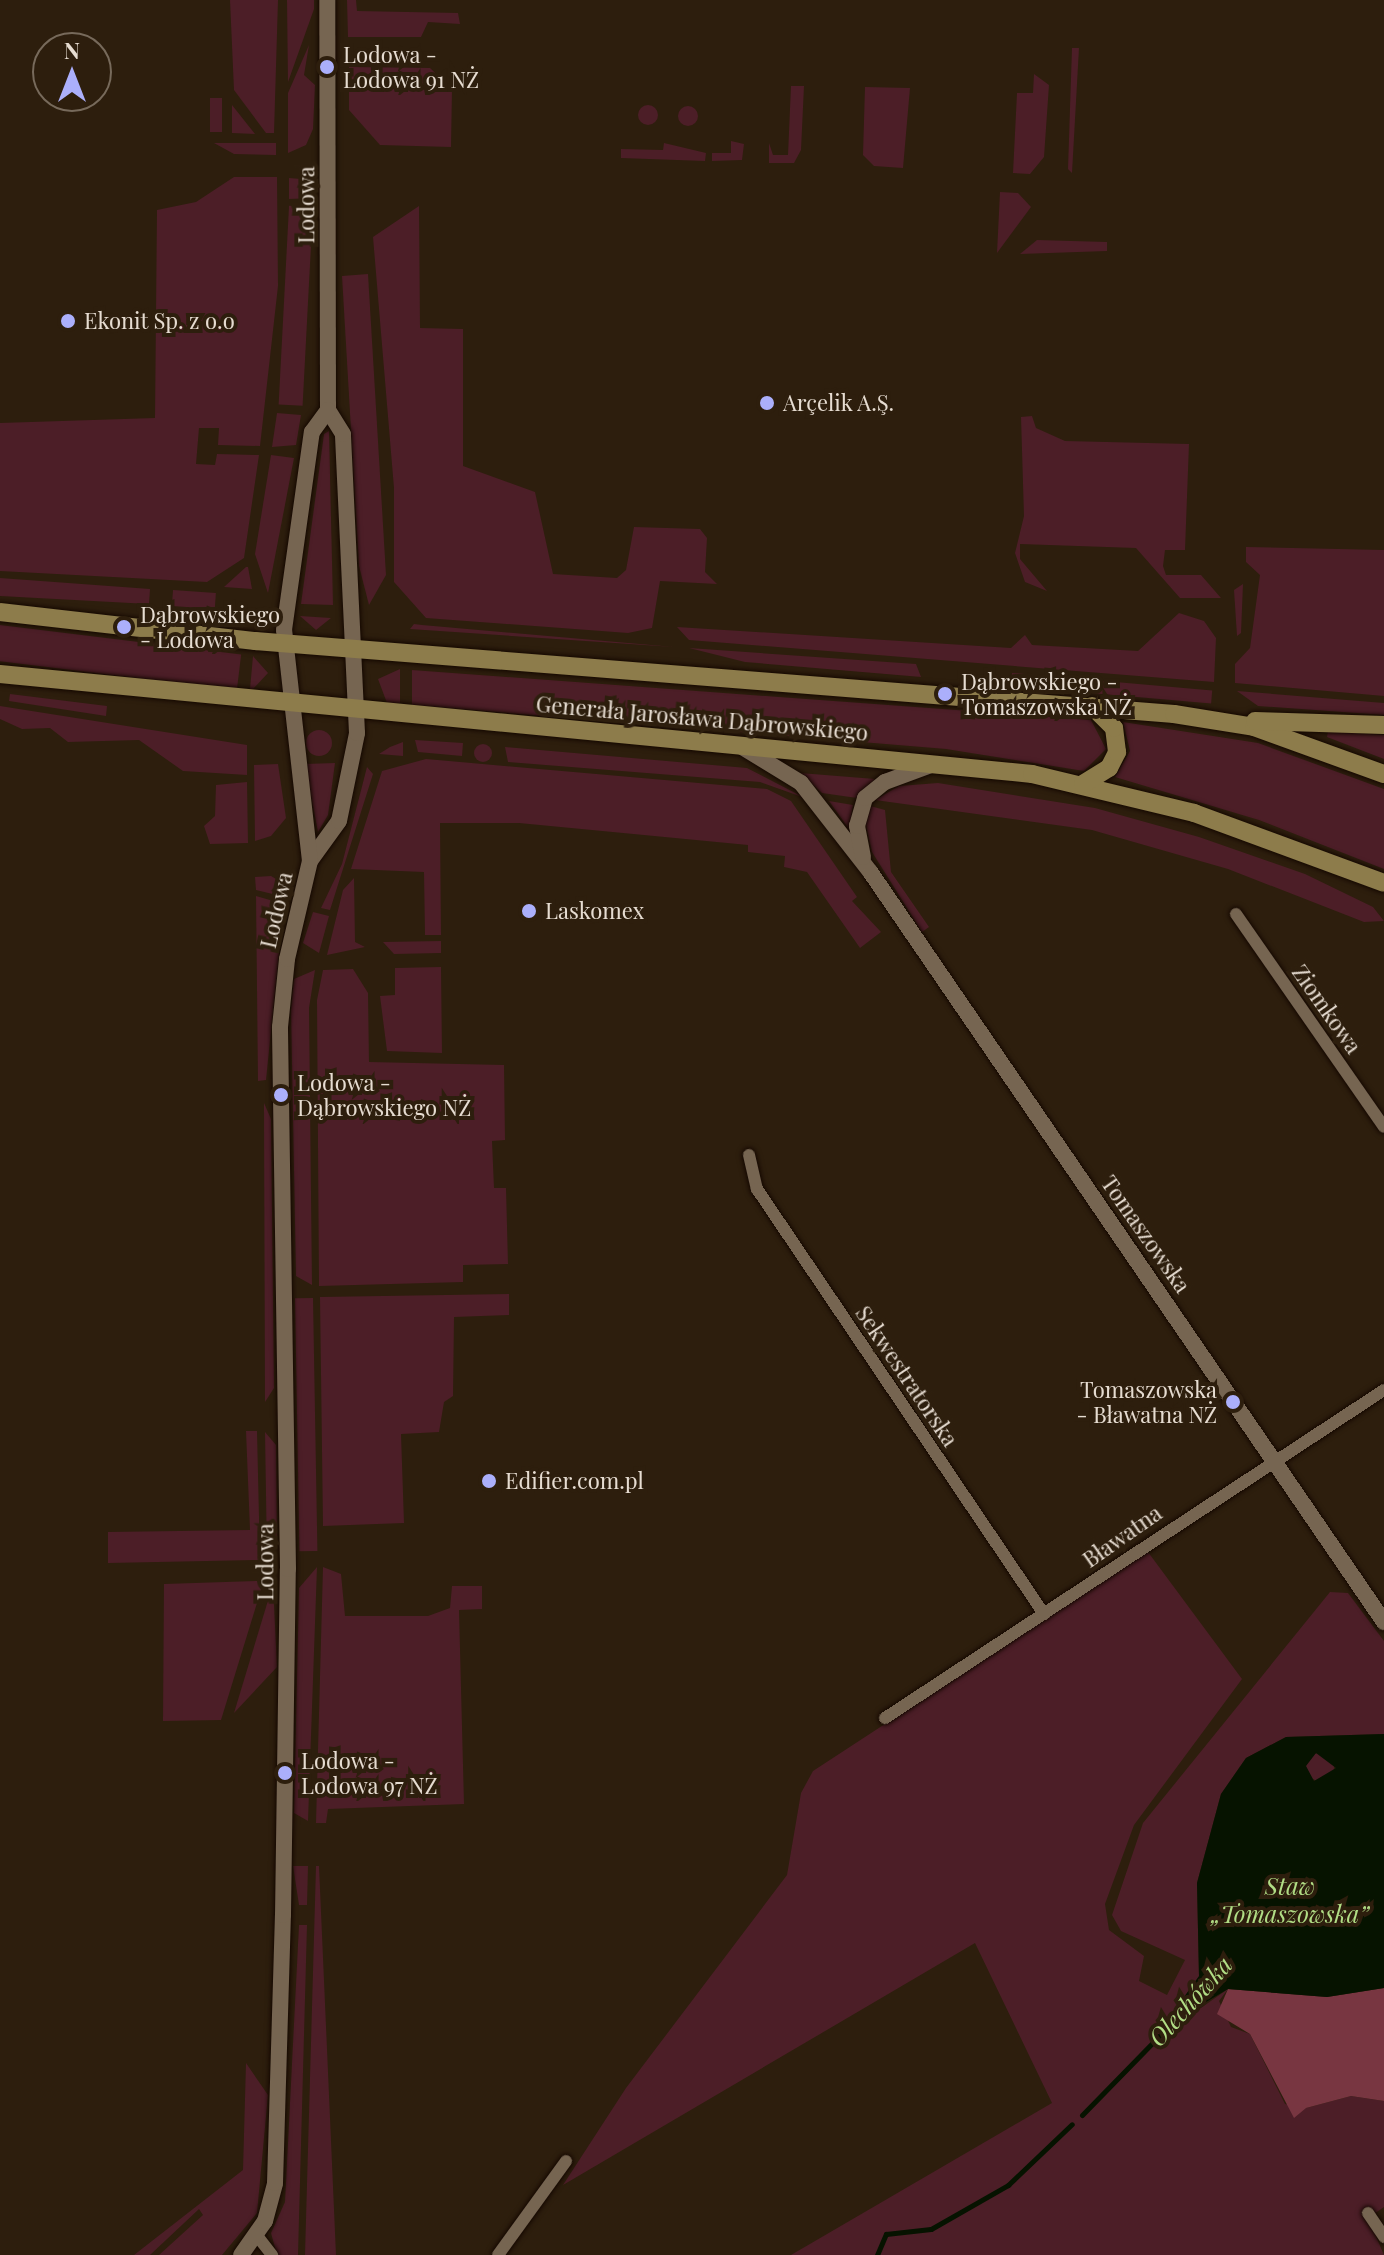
<!DOCTYPE html>
<meta charset="utf-8">
<style>
body{margin:0}
#map{position:relative;width:1384px;height:2255px;overflow:hidden;background:#2d1e0d;font-family:"Playfair Display",serif}
div>[style]{position:absolute}
[style*='--x']{left:calc(var(--x)*1px);top:calc(var(--y)*1px);width:calc(var(--w)*1px);rotate:calc(var(--a)*1deg)}
.green>*{inset:0;background:#4c1e27;transform-origin:0 0}
.round{border-radius:50%}
.forest>*{inset:0;background:#783641}
.water>*{inset:0;background:#061300}
.stream>*{height:5px;margin:-2.5px;padding:0 2.5px;transform-origin:2.5px;border-radius:2.5px;background:#061300}
.roads{filter:drop-shadow(0 0 2px #150800) drop-shadow(0 0 2px #150800)}
.minor>*{height:12px;margin:-6px;padding:0 6px;transform-origin:6px;border-radius:6px;background:#766551}
.tertiary>*{height:16px;margin:-8px;padding:0 8px;transform-origin:8px;border-radius:8px;background:#766551}
.secondary>*{height:18px;margin:-9px;padding:0 9px;transform-origin:9px;border-radius:9px;background:#8d7c4b}
.dots>*{width:22px;height:22px;translate:-50% -50%;box-sizing:border-box;border:4px solid #2d1e0d;border-radius:50%}
span{translate:-50% -50%;white-space:nowrap;text-align:center;line-height:1.15;-webkit-text-stroke:8px #2d1e0d;paint-order:stroke}
.poi-label{font-size:22px;color:#e6dcd1}
.left{translate:0 -50%;text-align:left}
.right{translate:-100% -50%;text-align:right}
.street-label{font-size:22px;color:#e6dcd1}
.water-label{font-size:24px;color:#b1dd85;font-style:italic}
.north{position:absolute;left:32px;top:32px;width:80px;height:80px;box-sizing:border-box;background:#2d1e0d;border:2px solid #776a5b;border-radius:50%;rotate:0deg;font-size:22px;font-weight:700;line-height:32px;text-align:center;color:#e6dcd1}
.north::after{content:'';display:block;margin:auto;width:28px;height:36px;background:#abaffb;clip-path:polygon(50% 0,100% 100%,50% 72%,0 100%)}
</style>
<div id="map">
<div class="green">
<div style="clip-path:polygon(230px 0,278px 0,274px 133px,266px 133px,234px 90px)"></div>
<div style="clip-path:polygon(287px 0,314px 0,314px 9px,288px 82px)"></div>
<div style="clip-path:polygon(347px 0,356px 0,357px 11px,458px 13px,460px 24px,428px 22px,421px 37px,348px 37px)"></div>
<div style="clip-path:polygon(309px 45px,304px 75px,315px 85px,313px 129px,306px 145px,288px 153px,288px 93px)"></div>
<div style="clip-path:polygon(1072px 48px,1079px 48px,1072px 173px,1068px 169px)"></div>
<div style="clip-path:polygon(349px 67px,430px 68px,452px 89px,451px 147px,380px 145px,349px 110px)"></div>
<div style="clip-path:polygon(1034px 74px,1049px 85px,1044px 157px,1030px 174px,1013px 173px,1017px 93px,1033px 93px)"></div>
<div style="clip-path:polygon(791px 86px,804px 86px,801px 150px,794px 163px,769px 163px,769px 143px,773px 155px,788px 155px)"></div>
<div style="clip-path:polygon(865px 87px,910px 88px,903px 168px,874px 166px,863px 155px)"></div>
<div style="left:210px;top:98px;width:12px;height:34px"></div>
<div class="round" style="left:638px;top:105px;width:20px;height:20px"></div>
<div style="clip-path:polygon(232px 105px,255px 134px,232px 133px)"></div>
<div class="round" style="left:678px;top:106px;width:20px;height:20px"></div>
<div style="clip-path:polygon(731px 141px,744px 144px,742px 160px,712px 161px,712px 153px,731px 153px)"></div>
<div style="clip-path:polygon(214px 143px,276px 143px,276px 155px,234px 154px)"></div>
<div style="clip-path:polygon(664px 143px,706px 153px,705px 161px,621px 158px,621px 149px,663px 150px)"></div>
<div style="clip-path:polygon(234px 177px,277px 177px,278px 286px,260px 446px,218px 445px,219px 428px,199px 428px,196px 464px,215px 465px,217px 454px,259px 455px,244px 558px,207px 582px,0 571px,0 423px,155px 418px,157px 210px,196px 202px)"></div>
<div style="clip-path:polygon(289px 178px,301px 179px,313px 198px,289px 199px)"></div>
<div style="clip-path:polygon(1000px 192px,1018px 193px,1031px 207px,997px 253px)"></div>
<div style="clip-path:polygon(419px 206px,420px 328px,463px 329px,463px 466px,535px 492px,553px 574px,617px 578px,626px 570px,634px 527px,700px 529px,707px 538px,705px 572px,717px 584px,660px 581px,652px 628px,628px 633px,426px 618px,394px 582px,394px 488px,373px 237px)"></div>
<div style="left:313px;top:207px;width:199px;height:24px;rotate:93deg"></div>
<div style="clip-path:polygon(1037px 240px,1107px 242px,1107px 251px,1020px 254px)"></div>
<div style="clip-path:polygon(368px 274px,386px 575px,369px 605px,359px 566px,342px 276px)"></div>
<div style="clip-path:polygon(277px 413px,301px 415px,296px 445px,272px 447px)"></div>
<div style="clip-path:polygon(1032px 416px,1036px 428px,1065px 441px,1189px 444px,1185px 550px,1165px 550px,1163px 566px,1166px 575px,1201px 575px,1221px 598px,1180px 598px,1136px 548px,1020px 544px,1020px 559px,1047px 591px,1025px 582px,1015px 553px,1024px 516px,1021px 417px)"></div>
<div style="clip-path:polygon(329px 431px,333px 605px,301px 604px,324px 434px)"></div>
<div style="clip-path:polygon(271px 455px,294px 458px,268px 593px,255px 554px)"></div>
<div style="clip-path:polygon(1246px 547px,1384px 550px,1384px 696px,1235px 683px,1235px 664px,1250px 648px,1260px 575px,1246px 562px)"></div>
<div style="clip-path:polygon(248px 567px,252px 589px,224px 587px,246px 567px)"></div>
<div style="clip-path:polygon(0 578px,150px 589px,149px 604px,0 596px)"></div>
<div style="clip-path:polygon(1243px 584px,1241px 633px,1237px 636px,1234px 590px)"></div>
<div style="left:173px;top:590px;width:43px;height:16px;rotate:4deg"></div>
<div style="clip-path:polygon(1179px 613px,1204px 621px,1216px 638px,1214px 682px,689px 640px,677px 627px,1011px 648px,1025px 635px,1032px 645px,1138px 651px)"></div>
<div style="clip-path:polygon(300px 616px,331px 618px,316px 630px)"></div>
<div style="clip-path:polygon(414px 624px,422px 625px,674px 647px,410px 629px)"></div>
<div style="left:0;top:625px;width:243px;height:36px;rotate:7deg"></div>
<div style="clip-path:polygon(689px 648px,916px 664px,921px 677px,745px 662px)"></div>
<div style="clip-path:polygon(253px 656px,268px 673px,253px 689px,250px 689px)"></div>
<div style="clip-path:polygon(400px 669px,400px 703px,387px 703px,378px 679px)"></div>
<div style="clip-path:polygon(412px 670px,1091px 720px,1106px 749px,1084px 771px,946px 749px,412px 705px)"></div>
<div style="left:1012px;top:673px;width:201px;height:13px;rotate:5deg"></div>
<div style="clip-path:polygon(1237px 691px,1384px 703px,1384px 715px,1258px 706px)"></div>
<div style="clip-path:polygon(10px 694px,107px 706px,106px 716px,9px 701px)"></div>
<div style="clip-path:polygon(0 706px,247px 745px,247px 775px,183px 771px,139px 740px,68px 742px,50px 728px,22px 729px,0 719px)"></div>
<div style="clip-path:polygon(1123px 722px,1258px 743px,1384px 789px,1384px 869px,1259px 820px,1115px 777px,1130px 751px)"></div>
<div class="round" style="left:306px;top:730px;width:26px;height:26px"></div>
<div style="clip-path:polygon(1328px 731px,1384px 735px,1384px 759px,1327px 737px)"></div>
<div style="clip-path:polygon(415px 740px,463px 743px,462px 756px,418px 752px)"></div>
<div style="clip-path:polygon(403px 742px,403px 756px,379px 754px,390px 747px)"></div>
<div class="round" style="left:474px;top:744px;width:18px;height:18px"></div>
<div style="clip-path:polygon(505px 747px,747px 768px,805px 798px,760px 782px,508px 762px)"></div>
<div style="clip-path:polygon(426px 759px,767px 789px,791px 801px,857px 897px,852px 901px,881px 932px,860px 948px,807px 872px,784px 867px,785px 856px,748px 852px,748px 845px,519px 823px,440px 823px,441px 935px,425px 935px,424px 872px,351px 869px,382px 771px)"></div>
<div style="clip-path:polygon(335px 763px,328px 815px,318px 832px,305px 764px)"></div>
<div style="clip-path:polygon(278px 764px,286px 818px,271px 836px,255px 841px,254px 765px)"></div>
<div style="clip-path:polygon(367px 767px,373px 774px,330px 910px,321px 908px,342px 864px)"></div>
<div style="clip-path:polygon(800px 773px,875px 779px,857px 798px,822px 793px)"></div>
<div style="clip-path:polygon(247px 782px,248px 843px,210px 844px,204px 826px,215px 816px,216px 785px)"></div>
<div style="clip-path:polygon(938px 783px,1095px 808px,1199px 837px,1305px 874px,1373px 907px,1384px 921px,1364px 922px,1228px 869px,1092px 830px,875px 800px,899px 786px)"></div>
<div style="clip-path:polygon(829px 801px,853px 805px,849px 829px)"></div>
<div style="clip-path:polygon(870px 806px,885px 810px,891px 872px,929px 927px,922px 932px,872px 852px,865px 821px)"></div>
<div style="clip-path:polygon(271px 876px,281px 882px,285px 897px,256px 890px,255px 877px)"></div>
<div style="clip-path:polygon(354px 878px,355px 942px,365px 947px,327px 955px,343px 890px)"></div>
<div style="clip-path:polygon(256px 896px,284px 904px,266px 1080px,258px 1081px)"></div>
<div style="clip-path:polygon(313px 912px,329px 916px,319px 953px,303px 943px)"></div>
<div style="clip-path:polygon(441px 941px,441px 953px,394px 954px,383px 942px)"></div>
<div style="clip-path:polygon(441px 967px,442px 1053px,387px 1051px,380px 996px,395px 995px,395px 968px)"></div>
<div style="clip-path:polygon(353px 969px,368px 993px,369px 1062px,504px 1065px,505px 1140px,492px 1141px,494px 1188px,506px 1188px,508px 1264px,463px 1265px,463px 1282px,319px 1286px,317px 1000px,323px 970px)"></div>
<div style="clip-path:polygon(315px 970px,309px 1008px,312px 1285px,296px 1276px,291px 1010px,294px 979px)"></div>
<div style="clip-path:polygon(264px 1103px,271px 1119px,274px 1388px,265px 1402px)"></div>
<div style="clip-path:polygon(509px 1294px,509px 1315px,454px 1317px,453px 1396px,444px 1402px,439px 1432px,401px 1434px,404px 1523px,323px 1526px,320px 1297px)"></div>
<div style="left:313px;top:1298px;width:253px;height:18px;rotate:89deg"></div>
<div style="clip-path:polygon(246px 1431px,257px 1431px,260px 1560px,108px 1563px,108px 1532px,250px 1530px)"></div>
<div style="clip-path:polygon(265px 1432px,276px 1445px,277px 1538px,267px 1557px)"></div>
<div style="clip-path:polygon(1148px 1552px,1242px 1679px,1134px 1825px,1105px 1904px,1109px 1930px,1144px 1956px,1139px 1981px,1167px 1995px,1185px 1960px,1121px 1931px,1112px 1915px,1143px 1823px,1330px 1592px,1348px 1593px,1384px 1641px,1384px 1734px,1286px 1737px,1246px 1758px,1221px 1794px,1197px 1883px,1199px 1977px,1179px 2008px,1188px 2017px,1228px 1989px,1219px 2001px,1231px 2027px,1250px 2034px,1285px 2104px,1306px 2108px,1351px 2096px,1384px 2101px,1384px 2207px,1368px 2218px,1384px 2255px,791px 2255px,1052px 2103px,975px 1943px,563px 2185px,626px 2088px,787px 1875px,801px 1793px,813px 1771px)"></div>
<div style="clip-path:polygon(317px 1567px,308px 1821px,294px 1813px,299px 1588px)"></div>
<div style="clip-path:polygon(323px 1567px,341px 1574px,345px 1616px,428px 1616px,450px 1608px,452px 1586px,482px 1586px,482px 1609px,459px 1610px,464px 1804px,328px 1809px,326px 1823px,316px 1823px)"></div>
<div style="clip-path:polygon(257px 1581px,261px 1590px,221px 1720px,163px 1721px,164px 1584px)"></div>
<div style="clip-path:polygon(273px 1584px,277px 1667px,234px 1713px)"></div>
<div class="round" style="left:1306px;top:1753px;width:28px;height:28px"></div>
<div style="clip-path:polygon(293px 1866px,308px 1866px,307px 1905px,299px 1905px)"></div>
<div style="clip-path:polygon(316px 1866px,319px 1866px,336px 2255px,305px 2255px)"></div>
<div style="clip-path:polygon(299px 1925px,307px 1925px,298px 2255px,277px 2255px,271px 2233px,285px 2202px)"></div>
<div style="clip-path:polygon(246px 2063px,268px 2095px,257px 2213px,222px 2255px,159px 2255px,203px 2215px,199px 2209px,150px 2255px,134px 2255px,243px 2170px)"></div>
</div>
<div class="forest">
<div style="clip-path:polygon(1384px 1988px,1384px 2101px,1351px 2096px,1306px 2108px,1294px 2118px,1250px 2034px,1217px 2014px,1228px 1989px,1327px 1997px)"></div>
</div>
<div class="water">
<div style="clip-path:polygon(evenodd,1384px 1734px,1384px 1988px,1327px 1997px,1228px 1989px,1196px 2008px,1184px 1997px,1199px 1976px,1197px 1883px,1221px 1794px,1246px 1758px,1286px 1737px,1384px 1734px,1316px 1753px,1336px 1768px,1314px 1781px,1306px 1766px,1316px 1753px)"></div>
</div>
<div class="stream">
<div style="--x:1082;--y:2115;--w:166;--a:-45.7"></div>
<div style="--x:877;--y:2255;--w:23;--a:-67"></div>
<div style="--x:886;--y:2234;--w:45;--a:-6.3"></div>
<div style="--x:931;--y:2229;--w:89;--a:-29.7"></div>
<div style="--x:1008;--y:2185;--w:88;--a:-43.6"></div>
</div>
<div class="roads">
<div class="minor">
<div style="--x:1236;--y:914;--w:259;--a:55.2"></div>
<div style="--x:749;--y:1155;--w:35;--a:77"></div>
<div style="--x:757;--y:1189;--w:513;--a:55.97"></div>
<div style="--x:885;--y:1718;--w:597;--a:-33.32"></div>
<div style="--x:1368;--y:2213;--w:29;--a:56"></div>
<div style="--x:258;--y:2237;--w:23;--a:52"></div>
<div style="--x:498;--y:2255;--w:116;--a:-54.1"></div>
</div>
<div class="tertiary">
<div style="--x:742;--y:747;--w:69;--a:31.4"></div>
<div style="--x:801;--y:783;--w:114;--a:52.1"></div>
<div style="--x:871;--y:873;--w:908;--a:55.59"></div>
<div style="--x:863;--y:857;--w:32;--a:-101"></div>
<div style="--x:857;--y:826;--w:29;--a:-74"></div>
<div style="--x:865;--y:798;--w:26;--a:-39"></div>
<div style="--x:885;--y:782;--w:49;--a:-20.3"></div>
<div style="--x:310;--y:861;--w:49;--a:-54.1"></div>
<div style="--x:339;--y:821;--w:90;--a:-78.4"></div>
<div style="--x:357;--y:733;--w:299;--a:-92.7"></div>
<div style="--x:343;--y:434;--w:28;--a:-122"></div>
<div style="--x:328;--y:410;--w:410;--a:-90.1"></div>
<div style="--x:241;--y:2255;--w:42;--a:-54.8"></div>
<div style="--x:265;--y:2221;--w:39;--a:-75"></div>
<div style="--x:275;--y:2183;--w:268;--a:-88.3"></div>
<div style="--x:283;--y:1915;--w:346;--a:-89.2"></div>
<div style="--x:288;--y:1569;--w:542;--a:-90.85"></div>
<div style="--x:280;--y:1027;--w:68;--a:-84.1"></div>
<div style="--x:287;--y:959;--w:101;--a:-76.8"></div>
<div style="--x:310;--y:861;--w:232;--a:-96.4"></div>
<div style="--x:284;--y:630;--w:200;--a:-82"></div>
<div style="--x:312;--y:432;--w:27;--a:-54"></div>
</div>
<div class="secondary">
<div style="--x:0;--y:612;--w:257;--a:6.5"></div>
<div style="--x:255;--y:641;--w:922;--a:4.54"></div>
<div style="--x:1174;--y:714;--w:81;--a:9.2"></div>
<div style="--x:1254;--y:727;--w:138;--a:19.9"></div>
<div style="--x:0;--y:674;--w:1037;--a:5.53"></div>
<div style="--x:1032;--y:774;--w:167;--a:13.5"></div>
<div style="--x:1194;--y:813;--w:202;--a:20.2"></div>
<div style="--x:1255;--y:721;--w:129;--a:1.8"></div>
<div style="--x:1083;--y:784;--w:31;--a:-32"></div>
<div style="--x:1109;--y:768;--w:18;--a:-63"></div>
<div style="--x:1117;--y:752;--w:24;--a:-97"></div>
<div style="--x:1114;--y:728;--w:31;--a:-135"></div>
</div>
</div>
<div class="dots">
<div style="left:327px;top:67px;background:#abaffb"></div>
<div style="left:68px;top:321px;background:#abaffb"></div>
<div style="left:767px;top:403px;background:#abaffb"></div>
<div style="left:124px;top:627px;background:#abaffb"></div>
<div style="left:945px;top:694px;background:#abaffb"></div>
<div style="left:529px;top:911px;background:#abaffb"></div>
<div style="left:281px;top:1095px;background:#abaffb"></div>
<div style="left:1233px;top:1402px;background:#abaffb"></div>
<div style="left:489px;top:1481px;background:#abaffb"></div>
<div style="left:285px;top:1773px;background:#abaffb"></div>
</div>
<div class="poi-label">
<span class="left" style="left:343px;top:67px">Lodowa -<br>Lodowa 91 NŻ</span>
<span class="left" style="left:84px;top:321px">Ekonit Sp. z o.o</span>
<span class="left" style="left:783px;top:403px">Arçelik A.Ş.</span>
<span class="left" style="left:140px;top:627px">Dąbrowskiego<br>- Lodowa</span>
<span class="left" style="left:961px;top:694px">Dąbrowskiego -<br>Tomaszowska NŻ</span>
<span class="left" style="left:545px;top:911px">Laskomex</span>
<span class="left" style="left:297px;top:1095px">Lodowa -<br>Dąbrowskiego NŻ</span>
<span class="right" style="left:1217px;top:1402px">Tomaszowska<br>- Bławatna NŻ</span>
<span class="left" style="left:505px;top:1481px">Edifier.com.pl</span>
<span class="left" style="left:301px;top:1773px">Lodowa -<br>Lodowa 97 NŻ</span>
</div>
<div class="street-label">
<span style="left:306px;top:205px;rotate:-90deg">Lodowa</span>
<span style="left:702px;top:718px;rotate:5deg">Generała Jarosława Dąbrowskiego</span>
<span style="left:276px;top:910px;rotate:-77deg">Lodowa</span>
<span style="left:1327px;top:1009px;rotate:55deg">Ziomkowa</span>
<span style="left:1146px;top:1234px;rotate:55deg">Tomaszowska</span>
<span style="left:907px;top:1376px;rotate:56deg">Sekwestratorska</span>
<span style="left:1122px;top:1536px;rotate:-35deg">Bławatna</span>
<span style="left:265px;top:1562px;rotate:-90deg">Lodowa</span>
</div>
<div class="water-label">
<span style="left:1290px;top:1900px">Staw<br>„Tomaszowska”</span>
<span style="left:1190px;top:2001px;rotate:-48deg">Olechówka</span>
</div>
<div class="north">N</div>
</div>
